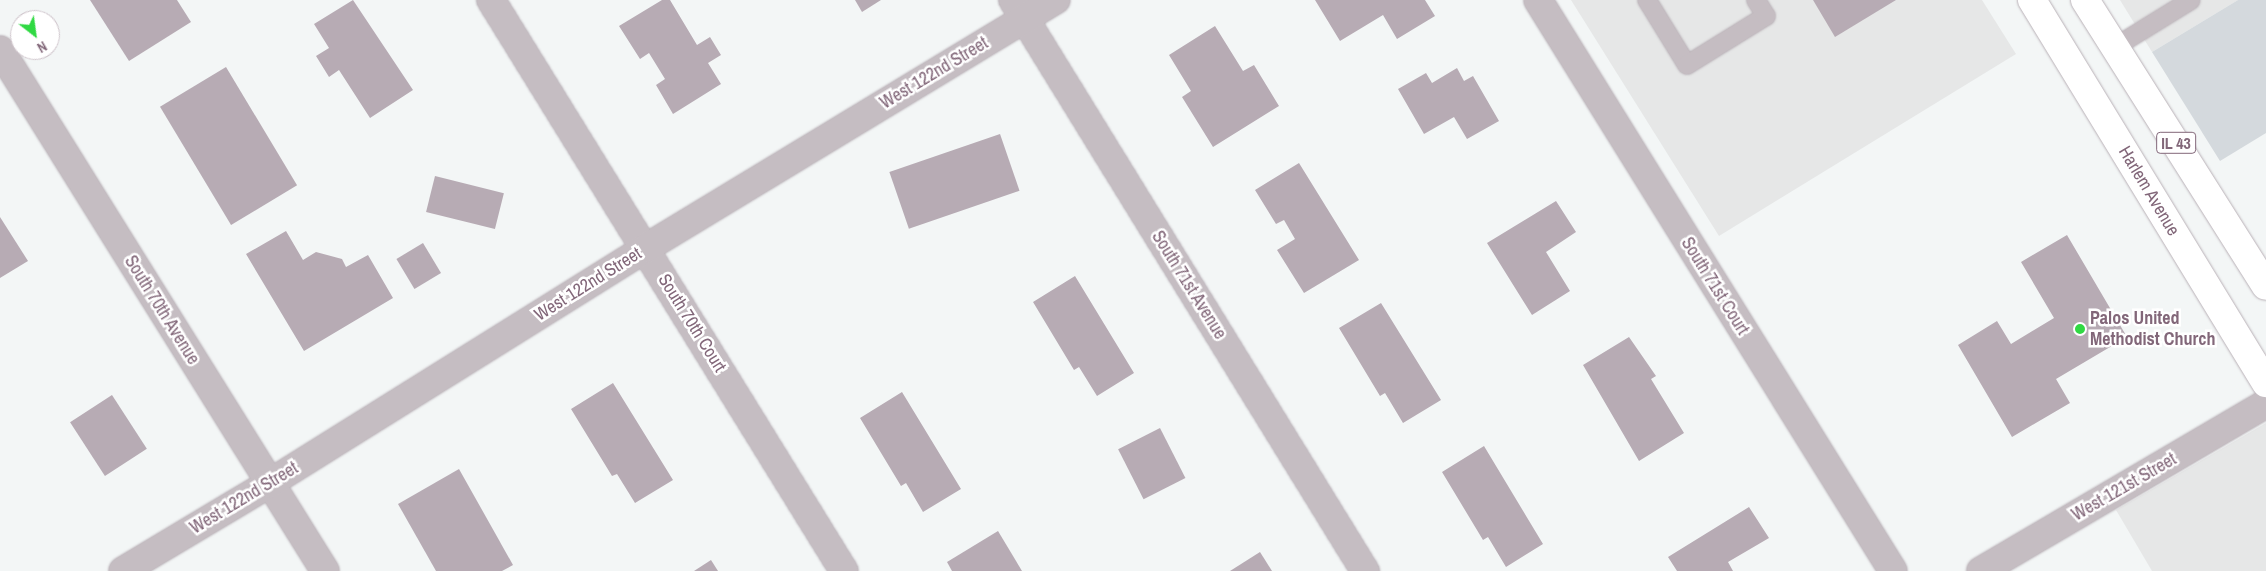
<!DOCTYPE html>
<style>
body{margin:0}
#map{position:relative;width:2266px;height:571px;overflow:hidden;background:#f3f6f6;font-family:"Archivo Narrow",sans-serif}
div>[style]{position:absolute}
[style*='--x']{left:calc(var(--x)*1px);top:calc(var(--y)*1px);width:calc(var(--w)*1px);rotate:calc(var(--a)*1deg)}
.built>*{inset:0;background:#e6e7e7}
.green>*{inset:0;background:#d4d9dd}
.building>*{inset:0;background:#b7abb4;transform-origin:0 0}
.roads{filter:drop-shadow(0 0 1px #b9b1b7) drop-shadow(0 0 1px #b9b1b7)}
.lane>*{height:18px;margin:-9px;padding:0 9px;transform-origin:9px;border-radius:9px;background:#c5bdc2}
.street>*{height:28px;margin:-14px;padding:0 14px;transform-origin:14px;border-radius:14px;background:#c5bdc2}
.primary>*{height:28px;margin:-14px;padding:0 14px;transform-origin:14px;border-radius:14px;background:#fff}
.dots>*{width:14px;height:14px;translate:-50% -50%;box-sizing:border-box;border:2px solid #fff;border-radius:50%}
span{translate:-50% -50%;white-space:nowrap;text-align:center;line-height:1.15;-webkit-text-stroke:5px #fff;paint-order:stroke}
.shield-label span{padding:1px 4px;background:#fff;border:1px solid;border-radius:4px;-webkit-text-stroke-width:0}
.shield-label{font-size:16px;color:#826779;font-weight:700}
.street-label{font-size:18px;color:#826779}
.poi-label{font-size:18px;color:#826779;font-weight:700}
.left{translate:0 -50%;text-align:left}
.north{position:absolute;left:10px;top:10px;width:50px;height:50px;box-sizing:border-box;background:#fff;border:1px solid #cdc2c9;border-radius:50%;rotate:150deg;font-size:14px;font-weight:700;line-height:20px;text-align:center;color:#826779}
.north::after{content:'';display:block;margin:auto;width:18px;height:22px;background:#30d943;clip-path:polygon(50% 0,100% 100%,50% 72%,0 100%)}
</style>
<div id="map">
<div class="built">
<div style="clip-path:polygon(1571px 0,1982px 0,2016px 54px,1719px 236px)"></div>
<div style="clip-path:polygon(2120px 0,2238px 0,2152px 52px)"></div>
<div style="clip-path:polygon(2266px 423px,2266px 571px,2152px 571px,2116px 510px)"></div>
</div>
<div class="green">
<div style="clip-path:polygon(2238px 0,2266px 0,2266px 133px,2220px 161px,2152px 52px)"></div>
</div>
<div class="building">
<div style="clip-path:polygon(90px 0,177px 0,191px 22px,129px 61px)"></div>
<div style="clip-path:polygon(353px 0,413px 90px,370px 118px,339px 70px,329px 77px,316px 56px,329px 48px,314px 24px)"></div>
<div style="clip-path:polygon(662px 0,670px 0,697px 45px,710px 37px,721px 55px,708px 63px,721px 84px,673px 114px,656px 85px,665px 79px,649px 53px,640px 59px,619px 26px)"></div>
<div style="clip-path:polygon(855px 0,881px 0,862px 12px)"></div>
<div style="clip-path:polygon(1315px 0,1425px 0,1435px 16px,1397px 39px,1383px 15px,1340px 41px)"></div>
<div style="clip-path:polygon(1813px 0,1896px 0,1835px 37px)"></div>
<div style="clip-path:polygon(1215px 26px,1243px 71px,1254px 65px,1279px 106px,1213px 147px,1182px 97px,1191px 91px,1169px 55px)"></div>
<div style="left:226px;top:67px;width:138px;height:77px;rotate:59deg"></div>
<div style="clip-path:polygon(1457px 68px,1464px 81px,1473px 76px,1499px 121px,1467px 139px,1454px 117px,1424px 134px,1398px 89px,1426px 73px,1432px 83px)"></div>
<div style="left:1000px;top:134px;width:60px;height:117px;rotate:71deg"></div>
<div style="clip-path:polygon(1299px 163px,1359px 260px,1304px 293px,1277px 250px,1295px 239px,1284px 220px,1276px 224px,1255px 190px)"></div>
<div style="left:435px;top:176px;width:71px;height:37px;rotate:14deg"></div>
<div style="clip-path:polygon(1556px 201px,1576px 232px,1546px 252px,1570px 291px,1532px 315px,1487px 243px)"></div>
<div style="clip-path:polygon(0 217px,28px 261px,0 278px)"></div>
<div style="clip-path:polygon(286px 231px,303px 260px,316px 252px,342px 259px,346px 267px,368px 255px,393px 298px,304px 351px,246px 254px)"></div>
<div style="clip-path:polygon(2067px 235px,2127px 337px,2056px 379px,2070px 403px,2012px 437px,1958px 345px,1997px 321px,2011px 344px,2054px 318px,2021px 262px)"></div>
<div style="left:423px;top:243px;width:35px;height:31px;rotate:59deg"></div>
<div style="clip-path:polygon(1075px 276px,1134px 373px,1097px 396px,1079px 367px,1074px 370px,1033px 302px)"></div>
<div style="clip-path:polygon(1381px 303px,1441px 400px,1403px 423px,1385px 393px,1380px 396px,1339px 328px)"></div>
<div style="clip-path:polygon(1629px 337px,1656px 376px,1651px 379px,1684px 433px,1639px 461px,1583px 365px)"></div>
<div style="clip-path:polygon(613px 383px,673px 480px,635px 503px,617px 474px,612px 476px,571px 409px)"></div>
<div style="clip-path:polygon(902px 392px,961px 489px,923px 512px,906px 483px,901px 486px,860px 418px)"></div>
<div style="left:112px;top:395px;width:64px;height:50px;rotate:57deg"></div>
<div style="left:1160px;top:428px;width:56px;height:47px;rotate:63deg"></div>
<div style="clip-path:polygon(1484px 446px,1543px 544px,1506px 567px,1488px 537px,1483px 540px,1442px 472px)"></div>
<div style="clip-path:polygon(459px 469px,513px 565px,502px 571px,436px 571px,398px 504px)"></div>
<div style="clip-path:polygon(1749px 507px,1769px 538px,1728px 562px,1733px 571px,1677px 571px,1668px 557px)"></div>
<div style="clip-path:polygon(998px 531px,1022px 571px,952px 571px,947px 562px)"></div>
<div style="clip-path:polygon(1260px 552px,1272px 571px,1230px 571px)"></div>
<div style="clip-path:polygon(711px 560px,718px 571px,694px 571px)"></div>
</div>
<div class="roads">
<div class="lane">
<div style="--x:1647;--y:0;--w:76;--a:58.4"></div>
<div style="--x:1687;--y:65;--w:93;--a:-31.8"></div>
<div style="--x:1766;--y:16;--w:19;--a:-122"></div>
<div style="--x:2115;--y:47;--w:89;--a:-31.7"></div>
</div>
<div class="street">
<div style="--x:491;--y:0;--w:671;--a:58.28"></div>
<div style="--x:1013;--y:0;--w:671;--a:58.35"></div>
<div style="--x:1538;--y:0;--w:672;--a:58.13"></div>
<div style="--x:0;--y:50;--w:614;--a:58.04"></div>
<div style="--x:123;--y:571;--w:171;--a:-30.9"></div>
<div style="--x:270;--y:483;--w:443;--a:-32"></div>
<div style="--x:646;--y:248;--w:479;--a:-31.2"></div>
<div style="--x:1981;--y:571;--w:330;--a:-30.4"></div>
</div>
<div class="primary">
<div style="--x:2032;--y:0;--w:449;--a:58.6"></div>
<div style="--x:2085;--y:0;--w:338;--a:57.7"></div>
</div>
</div>
<div class="dots">
<div style="left:2080px;top:329px;background:#30d943"></div>
</div>
<div class="shield-label">
<span style="left:2176px;top:143px">IL 43</span>
</div>
<div class="street-label">
<span style="left:934px;top:73px;rotate:-31deg">West 122nd Street</span>
<span style="left:2149px;top:191px;rotate:59deg">Harlem Avenue</span>
<span style="left:588px;top:284px;rotate:-32deg">West 122nd Street</span>
<span style="left:1189px;top:285px;rotate:58deg">South 71st Avenue</span>
<span style="left:1715px;top:286px;rotate:58deg">South 71st Court</span>
<span style="left:162px;top:310px;rotate:58deg">South 70th Avenue</span>
<span style="left:692px;top:323px;rotate:58deg">South 70th Court</span>
<span style="left:2124px;top:487px;rotate:-30deg">West 121st Street</span>
<span style="left:244px;top:498px;rotate:-31deg">West 122nd Street</span>
</div>
<div class="poi-label">
<span class="left" style="left:2090px;top:329px">Palos United<br>Methodist Church</span>
</div>
<div class="north">N</div>
</div>
